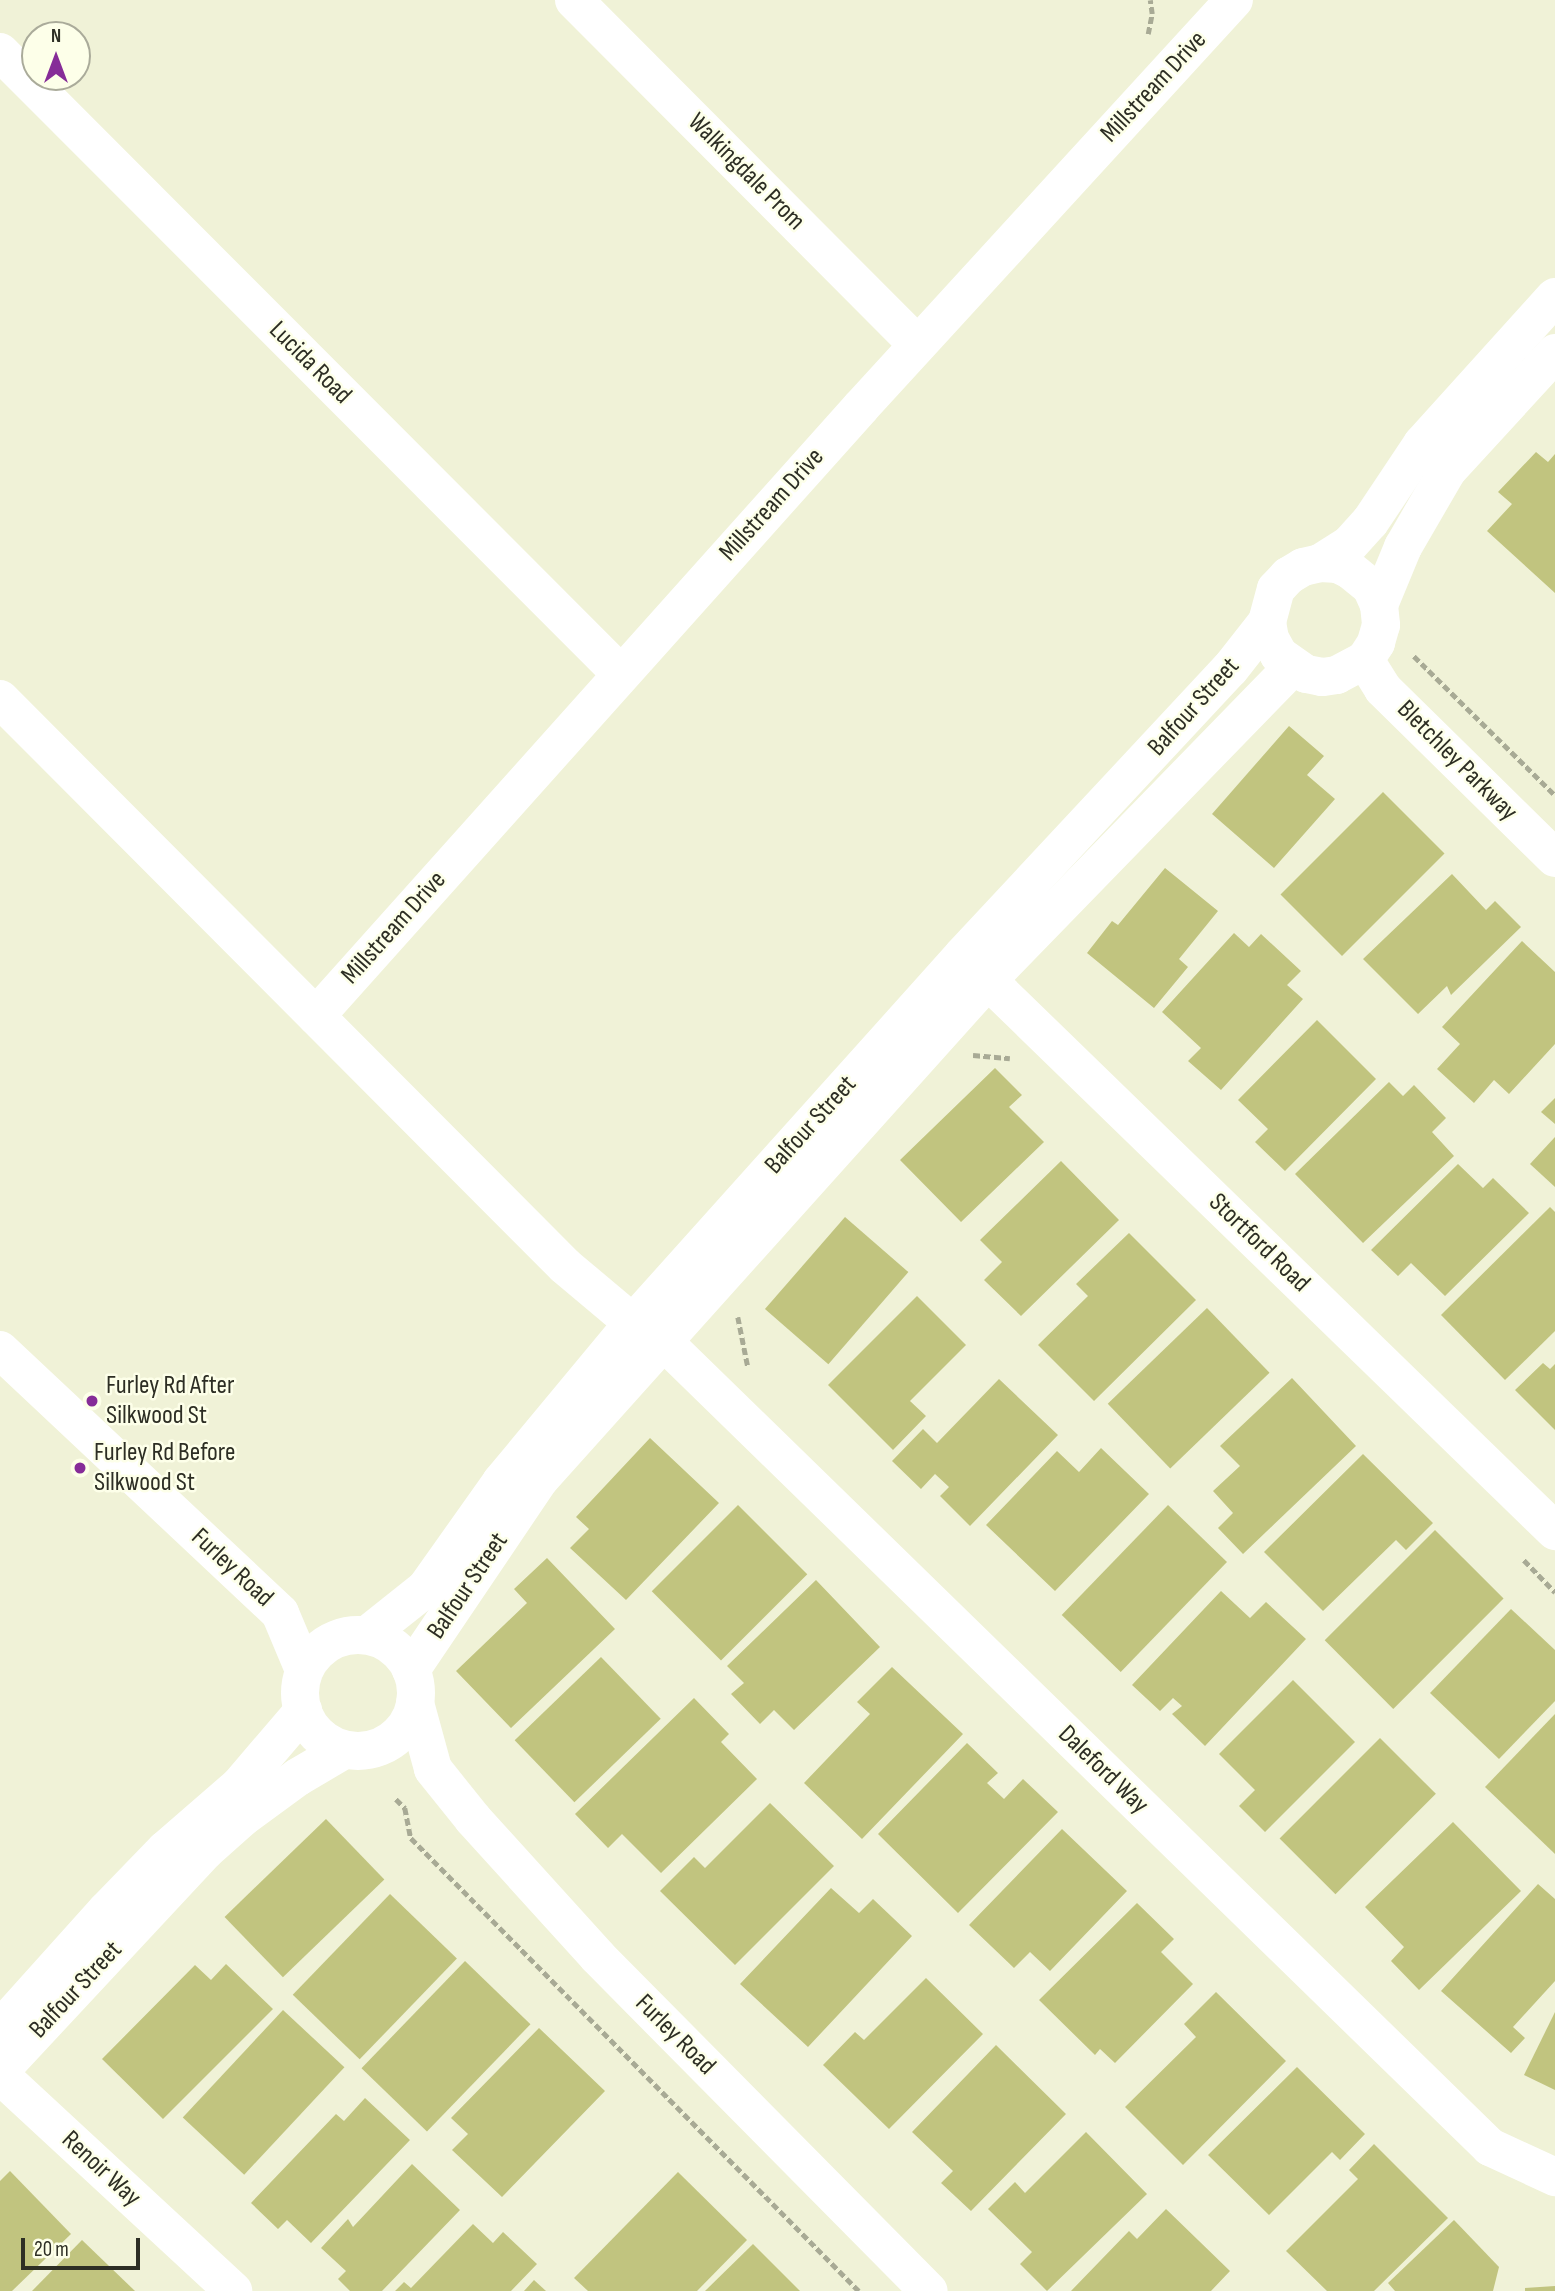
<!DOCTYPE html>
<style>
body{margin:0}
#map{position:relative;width:1555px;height:2291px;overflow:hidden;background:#f0f2d7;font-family:"Sofia Sans Condensed",sans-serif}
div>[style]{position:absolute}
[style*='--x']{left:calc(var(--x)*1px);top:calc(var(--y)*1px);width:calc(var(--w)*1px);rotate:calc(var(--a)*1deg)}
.building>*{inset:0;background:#c1c47f;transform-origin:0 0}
.path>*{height:4.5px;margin-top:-2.25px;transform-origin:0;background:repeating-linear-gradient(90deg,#a8aa95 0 7px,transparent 0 10.5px)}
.minor>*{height:38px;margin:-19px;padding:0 19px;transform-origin:19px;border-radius:19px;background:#fff}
.minor>.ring{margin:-19px;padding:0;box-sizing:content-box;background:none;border:38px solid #fff;border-radius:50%}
.dots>*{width:19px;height:19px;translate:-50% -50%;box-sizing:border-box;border:4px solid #fdffe9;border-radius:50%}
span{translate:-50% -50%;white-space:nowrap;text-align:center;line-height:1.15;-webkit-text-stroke:5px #fdffe9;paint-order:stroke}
.street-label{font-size:26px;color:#2d2e24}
.poi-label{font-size:26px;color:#2d2e24}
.left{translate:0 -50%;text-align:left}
.north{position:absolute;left:21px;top:21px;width:70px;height:70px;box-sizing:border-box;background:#fdffe9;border:2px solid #aaab9a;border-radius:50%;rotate:0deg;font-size:19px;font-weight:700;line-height:28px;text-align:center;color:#2d2e24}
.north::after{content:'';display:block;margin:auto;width:24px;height:32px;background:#862c98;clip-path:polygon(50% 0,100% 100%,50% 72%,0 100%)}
.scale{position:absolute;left:21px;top:2238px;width:119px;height:32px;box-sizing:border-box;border:4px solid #2d2e24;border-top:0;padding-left:9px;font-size:21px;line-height:24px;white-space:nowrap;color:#2d2e24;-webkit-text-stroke:5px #fdffe9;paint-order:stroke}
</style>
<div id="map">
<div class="building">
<div style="clip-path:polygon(1536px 452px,1548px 462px,1555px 454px,1555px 593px,1487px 531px,1512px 504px,1498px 492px)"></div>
<div style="clip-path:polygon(1289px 726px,1324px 756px,1307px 775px,1335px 799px,1274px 868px,1212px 814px)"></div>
<div style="left:1383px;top:792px;width:87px;height:145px;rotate:45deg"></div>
<div style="clip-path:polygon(1165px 868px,1218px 911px,1179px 959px,1188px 967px,1154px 1008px,1087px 953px,1112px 921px,1118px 925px)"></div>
<div style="clip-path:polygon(1452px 874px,1486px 910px,1495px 901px,1521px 927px,1451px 995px,1447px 986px,1418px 1014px,1363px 959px)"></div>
<div style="clip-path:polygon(1234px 933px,1249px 947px,1261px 934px,1301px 971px,1287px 985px,1303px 999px,1221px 1090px,1188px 1061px,1201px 1048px,1162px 1012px)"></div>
<div style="clip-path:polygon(1522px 941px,1555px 972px,1555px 1044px,1509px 1094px,1494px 1080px,1474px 1103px,1437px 1069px,1460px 1044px,1442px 1027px)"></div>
<div style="clip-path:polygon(1317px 1020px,1376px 1079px,1285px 1171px,1255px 1142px,1268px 1129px,1238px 1100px)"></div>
<div style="clip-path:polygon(995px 1068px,1022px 1095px,1009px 1107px,1044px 1142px,961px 1222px,900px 1160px)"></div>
<div style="clip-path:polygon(1389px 1082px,1403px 1096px,1414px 1085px,1446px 1118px,1432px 1132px,1454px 1156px,1363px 1243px,1295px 1174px)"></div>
<div style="clip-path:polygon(1555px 1098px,1555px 1124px,1541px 1112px)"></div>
<div style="clip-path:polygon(1555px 1137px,1555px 1187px,1530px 1164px)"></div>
<div style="clip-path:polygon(1061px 1161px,1119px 1220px,1021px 1316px,984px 1280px,1002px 1262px,980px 1240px)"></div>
<div style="clip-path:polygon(1458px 1164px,1483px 1188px,1493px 1178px,1529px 1213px,1445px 1296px,1411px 1263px,1398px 1276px,1371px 1250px)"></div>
<div style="clip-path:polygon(1550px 1207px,1555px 1212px,1555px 1331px,1505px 1380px,1441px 1315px)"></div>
<div style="left:845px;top:1217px;width:84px;height:122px;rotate:41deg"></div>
<div style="clip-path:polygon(1129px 1233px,1196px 1300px,1094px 1401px,1038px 1345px,1088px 1296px,1076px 1284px)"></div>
<div style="clip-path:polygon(917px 1296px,966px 1345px,910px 1401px,926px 1416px,893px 1450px,828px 1385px)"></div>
<div style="left:1207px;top:1308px;width:90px;height:138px;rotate:46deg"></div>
<div style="clip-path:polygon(1543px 1363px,1550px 1369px,1555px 1364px,1555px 1430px,1515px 1390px)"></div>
<div style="clip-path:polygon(1292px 1378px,1356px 1446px,1243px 1554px,1218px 1528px,1233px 1513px,1213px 1491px,1240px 1466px,1220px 1446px)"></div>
<div style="clip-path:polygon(999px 1379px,1058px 1435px,970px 1526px,940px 1496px,949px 1487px,935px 1474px,921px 1489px,892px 1461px,923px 1429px,937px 1443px)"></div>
<div style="clip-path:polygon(650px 1438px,719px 1503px,626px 1600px,570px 1548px,589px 1529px,576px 1517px)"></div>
<div style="clip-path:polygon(1101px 1448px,1149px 1494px,1055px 1591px,986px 1525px,1057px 1451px,1079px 1472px)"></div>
<div style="clip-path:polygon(1363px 1454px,1433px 1523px,1406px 1550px,1396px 1540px,1323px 1611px,1264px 1552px)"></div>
<div style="left:738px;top:1505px;width:98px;height:122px;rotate:45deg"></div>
<div style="left:1168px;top:1505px;width:82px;height:153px;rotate:44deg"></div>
<div style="left:1435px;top:1530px;width:97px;height:156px;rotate:45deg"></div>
<div style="clip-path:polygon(547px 1558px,615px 1629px,511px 1728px,456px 1671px,527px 1603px,514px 1589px)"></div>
<div style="clip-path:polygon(816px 1580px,880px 1647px,794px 1730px,774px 1710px,760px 1724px,731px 1694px,744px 1683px,727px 1666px)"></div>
<div style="clip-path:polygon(1221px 1591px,1250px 1618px,1266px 1602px,1306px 1639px,1205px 1746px,1172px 1714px,1182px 1706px,1173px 1698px,1160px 1711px,1132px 1685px)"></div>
<div style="clip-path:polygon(1511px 1609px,1555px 1650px,1555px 1701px,1499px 1759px,1430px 1693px)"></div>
<div style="left:601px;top:1657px;width:86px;height:120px;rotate:46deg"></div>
<div style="clip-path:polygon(892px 1667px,963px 1734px,862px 1839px,804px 1783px,870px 1714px,857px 1702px)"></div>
<div style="clip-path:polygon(1293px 1680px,1355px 1742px,1265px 1832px,1239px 1806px,1255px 1790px,1219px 1754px)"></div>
<div style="clip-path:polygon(694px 1698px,729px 1734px,721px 1742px,757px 1779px,661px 1873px,622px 1834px,608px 1848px,575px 1814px)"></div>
<div style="clip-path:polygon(1555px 1714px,1555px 1854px,1485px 1787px)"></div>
<div style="left:1380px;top:1738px;width:79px;height:142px;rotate:45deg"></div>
<div style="clip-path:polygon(967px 1743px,998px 1773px,987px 1783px,1004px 1799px,1023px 1779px,1058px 1812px,958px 1913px,878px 1834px)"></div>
<div style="clip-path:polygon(770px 1803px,834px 1866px,735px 1965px,660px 1891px,694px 1857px,705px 1868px)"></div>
<div style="left:326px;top:1819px;width:84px;height:141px;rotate:46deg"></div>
<div style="clip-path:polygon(1453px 1822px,1521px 1891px,1419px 1990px,1391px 1961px,1404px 1947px,1365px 1907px)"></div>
<div style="clip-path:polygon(1062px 1829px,1127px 1891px,1050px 1971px,1030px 1952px,1014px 1968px,969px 1925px)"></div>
<div style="clip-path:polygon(1538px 1884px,1555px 1899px,1555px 1981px,1513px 2027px,1525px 2038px,1511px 2053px,1441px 1991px)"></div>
<div style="clip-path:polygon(831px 1888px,859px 1913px,873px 1899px,912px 1936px,808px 2047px,740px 1984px)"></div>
<div style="left:390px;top:1894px;width:93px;height:140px;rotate:44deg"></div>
<div style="clip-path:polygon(1137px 1903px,1174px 1939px,1161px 1952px,1193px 1984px,1115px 2063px,1100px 2049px,1095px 2055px,1039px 2000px)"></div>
<div style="left:465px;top:1961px;width:91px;height:149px;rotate:44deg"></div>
<div style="clip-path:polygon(226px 1964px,273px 2009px,163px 2119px,102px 2059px,195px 1965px,211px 1980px)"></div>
<div style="clip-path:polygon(926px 1978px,983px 2034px,889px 2129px,823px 2065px,855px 2032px,864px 2040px)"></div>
<div style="clip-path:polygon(1216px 1992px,1286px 2061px,1183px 2165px,1125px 2107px,1196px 2037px,1184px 2024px)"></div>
<div style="left:283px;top:2010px;width:84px;height:147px;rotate:43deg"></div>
<div style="clip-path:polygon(1555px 2012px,1555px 2090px,1524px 2075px)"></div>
<div style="clip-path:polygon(539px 2028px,605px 2091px,502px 2197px,452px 2150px,468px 2134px,451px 2118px)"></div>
<div style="clip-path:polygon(996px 2045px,1066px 2114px,971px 2211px,941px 2183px,953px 2171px,912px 2132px)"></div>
<div style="clip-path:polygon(1297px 2067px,1365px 2134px,1340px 2160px,1332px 2152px,1269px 2215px,1208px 2155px)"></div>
<div style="clip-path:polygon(365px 2098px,410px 2140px,311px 2243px,287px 2220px,278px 2229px,251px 2203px,336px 2114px,344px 2121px)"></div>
<div style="clip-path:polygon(1086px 2132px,1147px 2194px,1047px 2291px,1020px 2264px,1032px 2252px,988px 2209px,1015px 2182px,1025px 2193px)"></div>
<div style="clip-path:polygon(1374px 2144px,1448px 2218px,1374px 2291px,1327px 2291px,1286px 2251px,1358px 2179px,1349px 2170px)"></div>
<div style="clip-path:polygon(412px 2164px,460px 2210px,382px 2291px,350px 2291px,338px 2279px,346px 2271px,321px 2248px,348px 2219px,353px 2227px)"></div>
<div style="clip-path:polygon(10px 2171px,71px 2234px,12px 2291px,0 2291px,0 2181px)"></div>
<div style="clip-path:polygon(678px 2172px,747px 2240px,697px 2291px,588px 2291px,574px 2278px)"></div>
<div style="clip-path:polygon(1166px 2209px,1230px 2271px,1211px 2291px,1071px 2291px,1129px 2231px,1137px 2239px)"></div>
<div style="clip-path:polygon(1454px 2220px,1499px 2267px,1493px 2291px,1395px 2291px,1388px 2283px)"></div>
<div style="clip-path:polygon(473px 2224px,493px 2243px,503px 2232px,537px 2264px,511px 2291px,395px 2291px,404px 2282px,411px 2288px)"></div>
<div style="clip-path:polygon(82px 2240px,135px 2291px,32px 2291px)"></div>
<div style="clip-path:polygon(753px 2244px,800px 2291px,705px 2291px)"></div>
<div style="clip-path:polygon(534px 2280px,546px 2291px,524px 2291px)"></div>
<div style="clip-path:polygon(1555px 2286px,1555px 2291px,1525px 2291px,1525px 2288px)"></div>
</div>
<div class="path">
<div style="--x:1148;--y:34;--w:20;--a:-79"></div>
<div style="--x:1152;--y:14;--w:14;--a:-98"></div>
<div style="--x:1414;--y:656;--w:198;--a:44.6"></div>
<div style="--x:973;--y:1055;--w:37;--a:5"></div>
<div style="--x:738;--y:1317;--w:51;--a:78.7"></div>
<div style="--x:1524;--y:1560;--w:45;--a:45.9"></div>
<div style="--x:396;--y:1799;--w:13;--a:45"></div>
<div style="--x:405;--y:1808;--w:31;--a:79"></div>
<div style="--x:411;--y:1838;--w:637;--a:45.32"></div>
</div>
<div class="minor">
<div style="--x:574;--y:0;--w:486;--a:45.1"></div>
<div style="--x:0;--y:52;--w:878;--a:45.05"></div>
<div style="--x:1320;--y:563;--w:34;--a:-32"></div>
<div style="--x:1349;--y:545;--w:31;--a:-48"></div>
<div style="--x:1370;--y:522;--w:94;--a:-56.3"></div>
<div style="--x:1422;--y:444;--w:198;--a:-47.9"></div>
<div style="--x:1379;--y:605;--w:63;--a:-67.5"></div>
<div style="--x:1403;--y:547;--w:88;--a:-59.9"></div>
<div style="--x:1447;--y:471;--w:160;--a:-47.5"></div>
<div style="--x:1365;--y:660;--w:34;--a:58"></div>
<div style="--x:1383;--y:689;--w:241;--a:44.5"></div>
<div style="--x:0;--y:699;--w:800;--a:45.1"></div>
<div style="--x:565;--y:1266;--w:89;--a:40"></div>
<div style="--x:969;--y:962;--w:817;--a:44.16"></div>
<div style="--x:316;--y:1016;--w:817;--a:-48.17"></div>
<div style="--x:861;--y:407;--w:552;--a:-47.5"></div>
<div style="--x:665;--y:1343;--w:1152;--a:44.26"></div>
<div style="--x:1490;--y:2147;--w:72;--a:24.8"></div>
<div style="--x:0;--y:1350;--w:384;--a:43.2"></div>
<div style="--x:280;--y:1613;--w:62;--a:67.2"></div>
<div style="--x:367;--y:1635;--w:75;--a:-38.5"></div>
<div style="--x:426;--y:1588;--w:130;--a:-54.7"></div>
<div style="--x:501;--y:1482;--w:207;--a:-50.3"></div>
<div style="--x:633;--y:1323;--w:494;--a:-48.1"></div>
<div style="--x:963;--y:955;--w:391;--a:-47"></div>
<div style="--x:1230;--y:669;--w:60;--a:-51.8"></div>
<div style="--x:1267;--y:622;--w:34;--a:-75"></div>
<div style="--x:1276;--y:589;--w:18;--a:-47"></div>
<div style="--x:1288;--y:576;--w:17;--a:-31"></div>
<div style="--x:1303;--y:567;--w:17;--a:-13"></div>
<div style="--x:1320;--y:563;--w:18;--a:3"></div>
<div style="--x:1338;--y:564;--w:13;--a:27"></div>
<div style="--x:1350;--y:570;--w:27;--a:39"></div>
<div style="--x:1371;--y:587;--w:20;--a:66"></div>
<div style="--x:1379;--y:605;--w:20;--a:84"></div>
<div style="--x:1381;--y:625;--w:19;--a:106"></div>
<div style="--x:1376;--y:643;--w:20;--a:123"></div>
<div style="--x:1365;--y:660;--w:32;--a:152"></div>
<div style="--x:1337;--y:675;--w:15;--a:172"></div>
<div style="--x:1322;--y:677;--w:16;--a:-169"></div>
<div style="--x:1306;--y:674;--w:33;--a:-145"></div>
<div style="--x:1279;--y:655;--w:18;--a:-119"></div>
<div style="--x:1270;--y:639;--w:17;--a:-100"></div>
<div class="ring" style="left:300px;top:1635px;width:78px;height:78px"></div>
<div style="--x:411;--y:1670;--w:230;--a:-56"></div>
<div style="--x:540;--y:1479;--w:671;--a:-48.08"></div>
<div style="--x:988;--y:980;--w:436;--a:-45.8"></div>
<div style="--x:415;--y:1703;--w:68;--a:74.7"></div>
<div style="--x:433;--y:1769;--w:64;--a:51.3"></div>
<div style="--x:473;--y:1819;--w:186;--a:47.8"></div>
<div style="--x:598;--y:1957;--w:470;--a:45.3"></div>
<div style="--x:0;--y:2029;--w:159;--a:-48.1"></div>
<div style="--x:106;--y:1911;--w:85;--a:-46"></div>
<div style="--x:165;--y:1850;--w:98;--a:-40.9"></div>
<div style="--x:239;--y:1786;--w:99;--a:-49.5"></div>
<div style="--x:0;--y:2071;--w:301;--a:-47"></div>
<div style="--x:205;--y:1851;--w:50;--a:-41.7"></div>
<div style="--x:242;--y:1818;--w:69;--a:-36.2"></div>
<div style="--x:298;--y:1777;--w:53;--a:-30.4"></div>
<div style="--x:0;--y:2075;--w:318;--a:42.8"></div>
</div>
<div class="dots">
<div style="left:92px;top:1401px;background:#862c98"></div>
<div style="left:80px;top:1468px;background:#862c98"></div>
</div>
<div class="street-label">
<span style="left:1154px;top:87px;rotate:-47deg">Millstream Drive</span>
<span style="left:746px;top:172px;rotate:45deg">Walkingdale Prom</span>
<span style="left:310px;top:363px;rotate:45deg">Lucida Road</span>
<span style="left:772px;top:505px;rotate:-48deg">Millstream Drive</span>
<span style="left:1194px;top:707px;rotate:-48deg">Balfour Street</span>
<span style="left:1457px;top:761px;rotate:45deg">Bletchley Parkway</span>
<span style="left:394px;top:928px;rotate:-48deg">Millstream Drive</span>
<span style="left:811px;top:1125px;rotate:-48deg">Balfour Street</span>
<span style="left:1259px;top:1243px;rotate:44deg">Stortford Road</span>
<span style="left:232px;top:1568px;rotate:43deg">Furley Road</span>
<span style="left:468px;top:1586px;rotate:-56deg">Balfour Street</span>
<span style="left:1103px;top:1770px;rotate:44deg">Daleford Way</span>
<span style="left:76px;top:1990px;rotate:-47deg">Balfour Street</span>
<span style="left:675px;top:2035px;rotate:45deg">Furley Road</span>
<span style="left:101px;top:2169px;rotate:43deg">Renoir Way</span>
</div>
<div class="poi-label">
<span class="left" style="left:106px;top:1401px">Furley Rd After<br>Silkwood St</span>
<span class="left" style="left:94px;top:1468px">Furley Rd Before<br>Silkwood St</span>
</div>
<div class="north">N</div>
<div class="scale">20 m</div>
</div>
